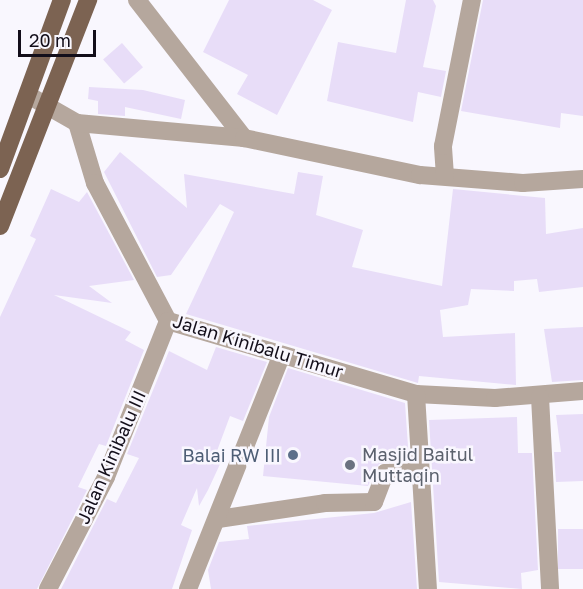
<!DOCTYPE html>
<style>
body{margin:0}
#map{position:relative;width:583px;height:589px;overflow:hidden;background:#f9f7fe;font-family:"Golos Text",sans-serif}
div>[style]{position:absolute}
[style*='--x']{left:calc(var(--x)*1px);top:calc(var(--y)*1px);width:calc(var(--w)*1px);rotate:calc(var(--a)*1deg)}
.building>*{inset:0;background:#e8ddf8;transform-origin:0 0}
.minor>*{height:18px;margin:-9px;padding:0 9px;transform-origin:9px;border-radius:9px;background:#b5a79d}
.major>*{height:18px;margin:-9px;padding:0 9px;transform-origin:9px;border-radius:9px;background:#7c6352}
.dots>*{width:16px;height:16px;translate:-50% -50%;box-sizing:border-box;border:3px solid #f9f7fe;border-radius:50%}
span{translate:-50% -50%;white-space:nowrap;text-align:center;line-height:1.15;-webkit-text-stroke:5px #f9f7fe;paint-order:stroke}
.street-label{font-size:18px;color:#130e1a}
.service-label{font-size:18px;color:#4e5e75}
.right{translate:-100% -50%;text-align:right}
.worship-label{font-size:18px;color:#5b616d}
.left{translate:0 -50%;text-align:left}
.scale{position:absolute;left:18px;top:30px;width:78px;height:27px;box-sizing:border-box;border:3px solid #130e1a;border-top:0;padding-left:8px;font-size:18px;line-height:21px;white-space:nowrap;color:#130e1a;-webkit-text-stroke:4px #f9f7fe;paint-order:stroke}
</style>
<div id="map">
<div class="building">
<div style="clip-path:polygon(229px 0,313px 0,332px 10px,277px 115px,237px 94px,248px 75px,203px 52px)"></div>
<div style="clip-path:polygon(406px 0,433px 0,436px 6px,423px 67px,446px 71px,441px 97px,418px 92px,413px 122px,327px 101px,338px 42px,396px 53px)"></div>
<div style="clip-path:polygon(483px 0,583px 0,583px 116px,561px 113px,560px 128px,461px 111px)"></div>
<div style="left:122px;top:43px;width:32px;height:25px;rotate:49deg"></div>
<div style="clip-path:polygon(89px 87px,143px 90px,185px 100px,181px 119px,125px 107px,125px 116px,98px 114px,98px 101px,88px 99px)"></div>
<div style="clip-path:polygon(120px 152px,187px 208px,184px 174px,294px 194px,298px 172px,323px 176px,316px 215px,363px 230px,352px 267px,442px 286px,453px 189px,545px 198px,546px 234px,583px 228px,583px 287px,539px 292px,537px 279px,514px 281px,514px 291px,471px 289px,468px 305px,440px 310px,443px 337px,515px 333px,516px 385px,419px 376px,418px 383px,186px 314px,234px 212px,220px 204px,171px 275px,157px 277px,104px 172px)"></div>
<div style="clip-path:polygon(51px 189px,79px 202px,87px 192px,134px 280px,89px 286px,112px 303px,54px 295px,131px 332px,125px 340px,144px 350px,106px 446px,99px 444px,78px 487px,87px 490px,37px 589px,0 589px,0 317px,36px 239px,30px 236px)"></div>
<div style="clip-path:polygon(583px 327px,583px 380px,552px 382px,544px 329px)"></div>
<div style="clip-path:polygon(216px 347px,267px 362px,243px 421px,230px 416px,214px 459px,221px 462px,208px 490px,199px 506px,197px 488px,181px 525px,192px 530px,172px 589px,61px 589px,107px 499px,116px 503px,139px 458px,127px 454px,169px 351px,207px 370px)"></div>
<div style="clip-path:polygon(288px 368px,405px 403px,409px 461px,379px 464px,368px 486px,263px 476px,269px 417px)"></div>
<div style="clip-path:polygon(583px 414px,583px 481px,556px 482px,554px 452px,561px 452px,556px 415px)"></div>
<div style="clip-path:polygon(517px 417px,518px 453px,532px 453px,538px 570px,521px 573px,522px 589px,439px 582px,429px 420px)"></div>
<div style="clip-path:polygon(411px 502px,417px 589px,211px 589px,208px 570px,219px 542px,249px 539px,247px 526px,374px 513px)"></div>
<div style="left:583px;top:529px;width:40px;height:25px;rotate:90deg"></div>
</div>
<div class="minor">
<div style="--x:137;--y:0;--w:175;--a:52.2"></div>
<div style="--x:28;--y:95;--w:56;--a:29.7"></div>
<div style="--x:77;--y:123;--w:63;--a:73.3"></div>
<div style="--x:95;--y:183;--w:156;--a:62.1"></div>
<div style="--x:168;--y:321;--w:259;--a:16.4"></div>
<div style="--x:416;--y:394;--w:79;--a:2.9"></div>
<div style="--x:495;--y:398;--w:88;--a:-4.5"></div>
<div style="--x:77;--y:123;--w:168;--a:5.1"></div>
<div style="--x:244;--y:138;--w:180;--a:11.9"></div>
<div style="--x:420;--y:175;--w:103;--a:4.4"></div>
<div style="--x:523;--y:183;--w:60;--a:-3.8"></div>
<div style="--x:445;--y:176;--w:30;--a:-94"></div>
<div style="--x:443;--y:146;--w:149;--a:-78.8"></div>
<div style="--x:416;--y:394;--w:195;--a:86.5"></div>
<div style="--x:540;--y:397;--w:192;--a:87"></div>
<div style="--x:218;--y:519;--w:108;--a:-8.5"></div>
<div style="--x:325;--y:503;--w:49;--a:-1.2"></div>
<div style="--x:374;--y:502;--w:31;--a:-69"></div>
<div style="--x:385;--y:473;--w:36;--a:-2"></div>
<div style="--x:48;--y:589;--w:126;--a:-62.6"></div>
<div style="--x:106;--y:477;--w:168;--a:-68.3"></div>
<div style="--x:188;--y:589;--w:251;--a:-68.2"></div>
</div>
<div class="major">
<div style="--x:0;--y:169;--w:180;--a:-69.9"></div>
<div style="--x:0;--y:226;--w:243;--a:-68.7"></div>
</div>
<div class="dots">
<div style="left:293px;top:455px;background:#5c6f8a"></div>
<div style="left:350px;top:465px;background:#6b7280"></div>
</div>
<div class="street-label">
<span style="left:258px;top:346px;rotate:17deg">Jalan Kinibalu Timur</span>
<span style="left:111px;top:457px;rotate:-66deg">Jalan Kinibalu III</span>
</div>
<div class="service-label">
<span class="right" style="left:281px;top:455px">Balai RW III</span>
</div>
<div class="worship-label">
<span class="left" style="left:362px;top:465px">Masjid Baitul<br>Muttaqin</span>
</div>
<div class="scale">20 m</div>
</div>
